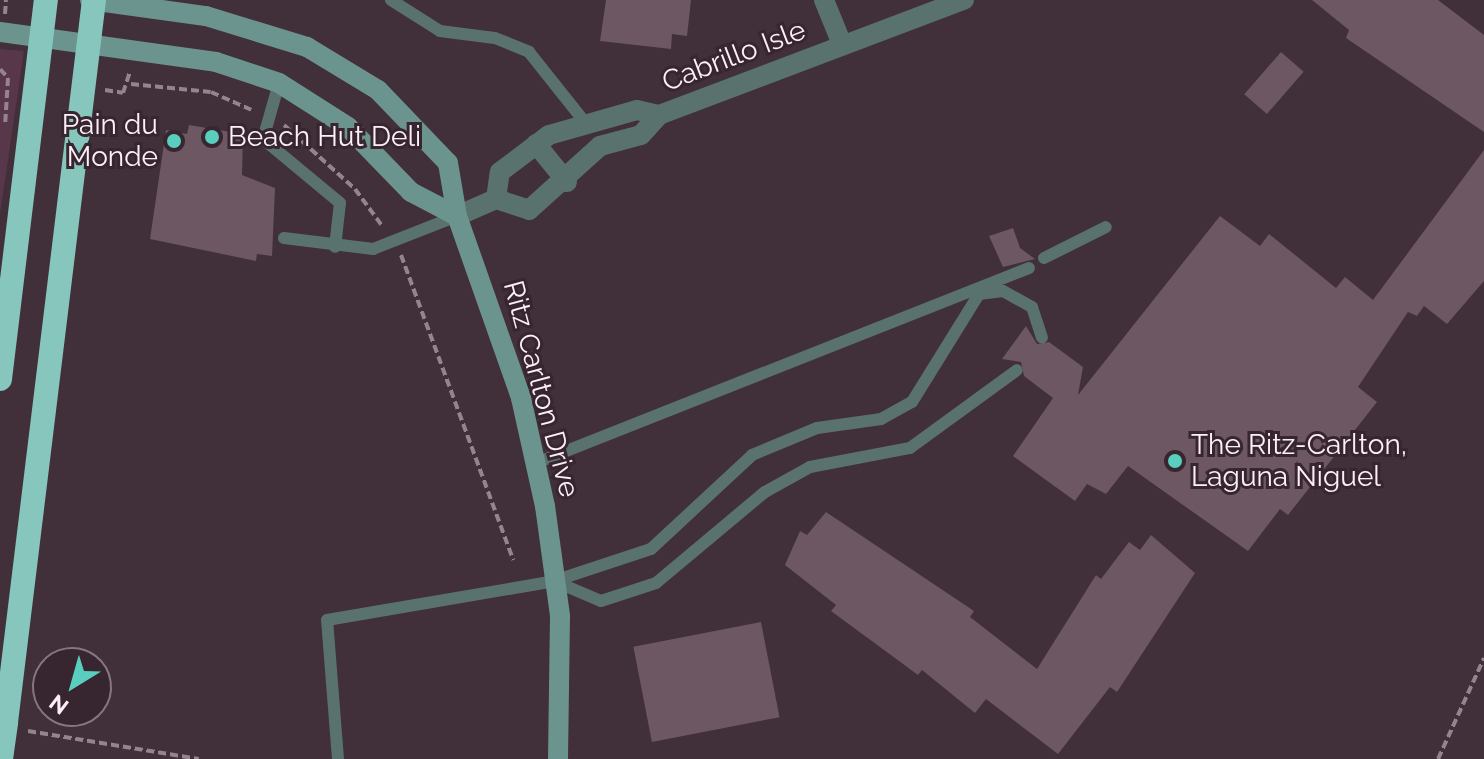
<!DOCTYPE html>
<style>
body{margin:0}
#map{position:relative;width:1484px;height:759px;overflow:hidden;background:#412f39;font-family:Raleway,sans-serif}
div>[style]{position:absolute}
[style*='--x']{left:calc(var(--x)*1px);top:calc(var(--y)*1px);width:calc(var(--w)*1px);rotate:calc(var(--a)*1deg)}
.green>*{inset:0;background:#59374b}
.building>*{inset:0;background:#6c5762;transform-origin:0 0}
.path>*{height:4px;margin-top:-2px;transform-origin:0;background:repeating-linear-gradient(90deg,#94848d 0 8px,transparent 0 12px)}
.lane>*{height:12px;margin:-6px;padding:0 6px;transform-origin:6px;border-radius:6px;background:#5a726e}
.street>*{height:20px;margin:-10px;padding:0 10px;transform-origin:10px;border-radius:10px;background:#5a726e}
.secondary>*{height:20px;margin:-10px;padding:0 10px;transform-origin:10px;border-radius:10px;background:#6c948e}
.highway>*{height:24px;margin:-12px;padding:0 12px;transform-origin:12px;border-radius:12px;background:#86c6bc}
.highway-bridge>*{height:24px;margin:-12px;padding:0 12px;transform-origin:12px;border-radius:12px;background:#86c6bc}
.dots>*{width:22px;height:22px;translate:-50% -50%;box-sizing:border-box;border:4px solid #37252f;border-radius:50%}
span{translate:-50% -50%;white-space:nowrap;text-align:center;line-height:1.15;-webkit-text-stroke:6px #37252f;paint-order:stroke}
.street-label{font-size:28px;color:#fceff6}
.poi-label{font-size:28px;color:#fceff6}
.right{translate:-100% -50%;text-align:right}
.left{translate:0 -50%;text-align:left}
.north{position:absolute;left:32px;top:647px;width:80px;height:80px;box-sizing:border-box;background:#37252f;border:2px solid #86767f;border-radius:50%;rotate:217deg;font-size:22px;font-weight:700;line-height:32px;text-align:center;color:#fceff6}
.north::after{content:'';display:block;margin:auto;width:28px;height:36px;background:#59cebe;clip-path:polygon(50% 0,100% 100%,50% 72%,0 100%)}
</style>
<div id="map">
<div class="green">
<div style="clip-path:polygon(0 49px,24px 51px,0 214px)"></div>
</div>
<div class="building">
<div style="clip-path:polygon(606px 0,691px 0,687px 36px,672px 34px,671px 49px,600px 41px)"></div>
<div style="clip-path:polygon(1312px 0,1438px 0,1484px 35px,1484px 132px,1346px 38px,1349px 30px)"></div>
<div style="left:1281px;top:52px;width:30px;height:56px;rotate:41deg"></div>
<div style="clip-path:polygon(189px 125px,243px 134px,242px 175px,275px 188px,272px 256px,257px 254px,256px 261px,150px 239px,166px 130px,187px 134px)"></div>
<div style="clip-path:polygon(1484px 150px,1484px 281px,1447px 324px,1424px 306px,1417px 316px,1408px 312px,1358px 387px,1377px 402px,1288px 515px,1280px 509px,1248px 551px,1128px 466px,1106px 494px,1087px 484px,1075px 501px,1013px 456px,1053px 398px,1024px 376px,1021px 362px,1002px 359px,1026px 326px,1037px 344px,1049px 342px,1083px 367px,1078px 395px,1220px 216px,1260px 246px,1269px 234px,1336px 288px,1345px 277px,1373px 300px)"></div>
<div style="clip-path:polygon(1013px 228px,1020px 248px,1035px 259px,1003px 267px,989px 236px)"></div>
<div style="clip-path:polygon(826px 512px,974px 611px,970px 617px,1037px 669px,1096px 575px,1101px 579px,1129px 542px,1140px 550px,1151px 535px,1195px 573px,1117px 692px,1110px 687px,1058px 754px,986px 699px,975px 713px,922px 670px,918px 675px,831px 611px,836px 605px,785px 565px,800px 531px,807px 535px)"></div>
<div style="left:761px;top:622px;width:97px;height:130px;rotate:79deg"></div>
</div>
<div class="path">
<div style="--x:5;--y:14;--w:14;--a:-86"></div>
<div style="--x:0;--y:69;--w:12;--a:48"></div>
<div style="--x:8;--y:78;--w:48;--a:93.6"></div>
<div style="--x:131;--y:84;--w:80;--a:5.7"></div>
<div style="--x:211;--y:92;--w:47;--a:23.8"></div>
<div style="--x:105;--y:90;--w:18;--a:9"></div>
<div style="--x:123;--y:93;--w:23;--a:-72"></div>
<div style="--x:284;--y:125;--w:96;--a:42"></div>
<div style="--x:355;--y:189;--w:47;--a:53.6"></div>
<div style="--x:401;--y:255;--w:325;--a:69.8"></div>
<div style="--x:28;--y:731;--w:173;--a:9.3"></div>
<div style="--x:1438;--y:759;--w:111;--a:-65.5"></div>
</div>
<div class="lane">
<div style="--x:391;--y:0;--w:58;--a:32.3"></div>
<div style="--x:440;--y:31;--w:55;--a:7.3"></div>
<div style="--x:495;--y:38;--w:37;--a:22"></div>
<div style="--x:529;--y:52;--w:93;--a:51.5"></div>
<div style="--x:279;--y:83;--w:58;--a:105.9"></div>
<div style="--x:263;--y:139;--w:100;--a:39.7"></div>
<div style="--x:340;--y:203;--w:44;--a:96.5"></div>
<div style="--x:284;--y:238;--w:90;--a:7"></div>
<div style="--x:373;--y:249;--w:90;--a:-21.4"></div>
<div style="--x:1044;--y:258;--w:69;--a:-26.6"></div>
<div style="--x:536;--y:463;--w:530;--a:-21.58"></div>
<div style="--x:554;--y:581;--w:51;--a:23.1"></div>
<div style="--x:601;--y:601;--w:58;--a:-18.1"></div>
<div style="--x:656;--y:583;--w:142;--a:-39.9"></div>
<div style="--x:765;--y:492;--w:51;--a:-29.1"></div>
<div style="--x:810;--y:467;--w:102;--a:-10.8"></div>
<div style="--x:910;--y:448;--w:132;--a:-36.1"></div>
<div style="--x:338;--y:759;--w:139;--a:-94.5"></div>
<div style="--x:327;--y:620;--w:230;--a:-9.7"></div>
<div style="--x:554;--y:581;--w:102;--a:-18.3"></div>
<div style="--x:651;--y:549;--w:138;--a:-42.9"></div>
<div style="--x:752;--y:455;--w:70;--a:-22.6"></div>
<div style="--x:817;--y:428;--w:65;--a:-8"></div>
<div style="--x:881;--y:419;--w:35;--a:-29"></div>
<div style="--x:912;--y:402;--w:127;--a:-58.2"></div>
<div style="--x:979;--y:294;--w:24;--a:-7"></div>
<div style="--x:1003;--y:291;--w:33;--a:29"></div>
<div style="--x:1032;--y:307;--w:32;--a:72"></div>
</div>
<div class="street">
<div style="--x:824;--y:0;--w:48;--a:67.8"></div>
<div style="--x:536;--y:144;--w:49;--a:50.8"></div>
<div style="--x:496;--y:199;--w:27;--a:-82"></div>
<div style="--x:500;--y:172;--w:61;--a:-37.1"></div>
<div style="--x:549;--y:135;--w:91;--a:-15.9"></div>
<div style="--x:637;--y:110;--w:23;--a:13"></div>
<div style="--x:457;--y:216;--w:43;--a:-23.6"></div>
<div style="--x:496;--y:199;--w:35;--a:18"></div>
<div style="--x:529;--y:210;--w:96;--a:-42"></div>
<div style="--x:600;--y:146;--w:42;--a:-15"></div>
<div style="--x:641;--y:135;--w:27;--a:-48"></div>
<div style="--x:659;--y:115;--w:326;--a:-20.7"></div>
</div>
<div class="secondary">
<div style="--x:90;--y:0;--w:117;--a:7.9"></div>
<div style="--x:206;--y:16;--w:106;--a:17.1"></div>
<div style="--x:307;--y:47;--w:83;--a:31.2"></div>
<div style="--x:378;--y:90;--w:101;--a:46.2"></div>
<div style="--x:448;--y:163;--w:54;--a:80.4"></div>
<div style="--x:457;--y:216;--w:193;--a:70.6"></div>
<div style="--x:521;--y:398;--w:111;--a:77.5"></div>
<div style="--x:545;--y:506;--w:111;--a:82.2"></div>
<div style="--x:560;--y:616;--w:143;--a:90.8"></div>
<div style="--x:0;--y:32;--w:218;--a:7.9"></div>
<div style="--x:216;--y:62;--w:66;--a:18.4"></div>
<div style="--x:279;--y:83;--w:82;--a:32.5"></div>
<div style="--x:348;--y:127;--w:91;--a:45.9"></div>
<div style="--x:411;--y:192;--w:52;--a:27.6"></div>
</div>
<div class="highway">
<div style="--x:0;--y:379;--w:382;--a:-83.1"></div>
<div style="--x:6;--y:722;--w:727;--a:-83.05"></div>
</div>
<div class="highway-bridge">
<div style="--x:1;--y:759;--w:37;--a:-82"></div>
</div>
<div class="dots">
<div style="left:212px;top:137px;background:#59cebe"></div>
<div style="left:174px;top:141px;background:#59cebe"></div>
<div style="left:1175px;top:461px;background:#59cebe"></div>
</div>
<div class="street-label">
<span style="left:734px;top:56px;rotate:-21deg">Cabrillo Isle</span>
<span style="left:541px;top:389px;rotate:75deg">Ritz Carlton Drive</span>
</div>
<div class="poi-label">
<span class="right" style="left:158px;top:141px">Pain du<br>Monde</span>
<span class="left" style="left:228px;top:137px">Beach Hut Deli</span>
<span class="left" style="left:1191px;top:461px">The Ritz-Carlton,<br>Laguna Niguel</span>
</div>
<div class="north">N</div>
</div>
